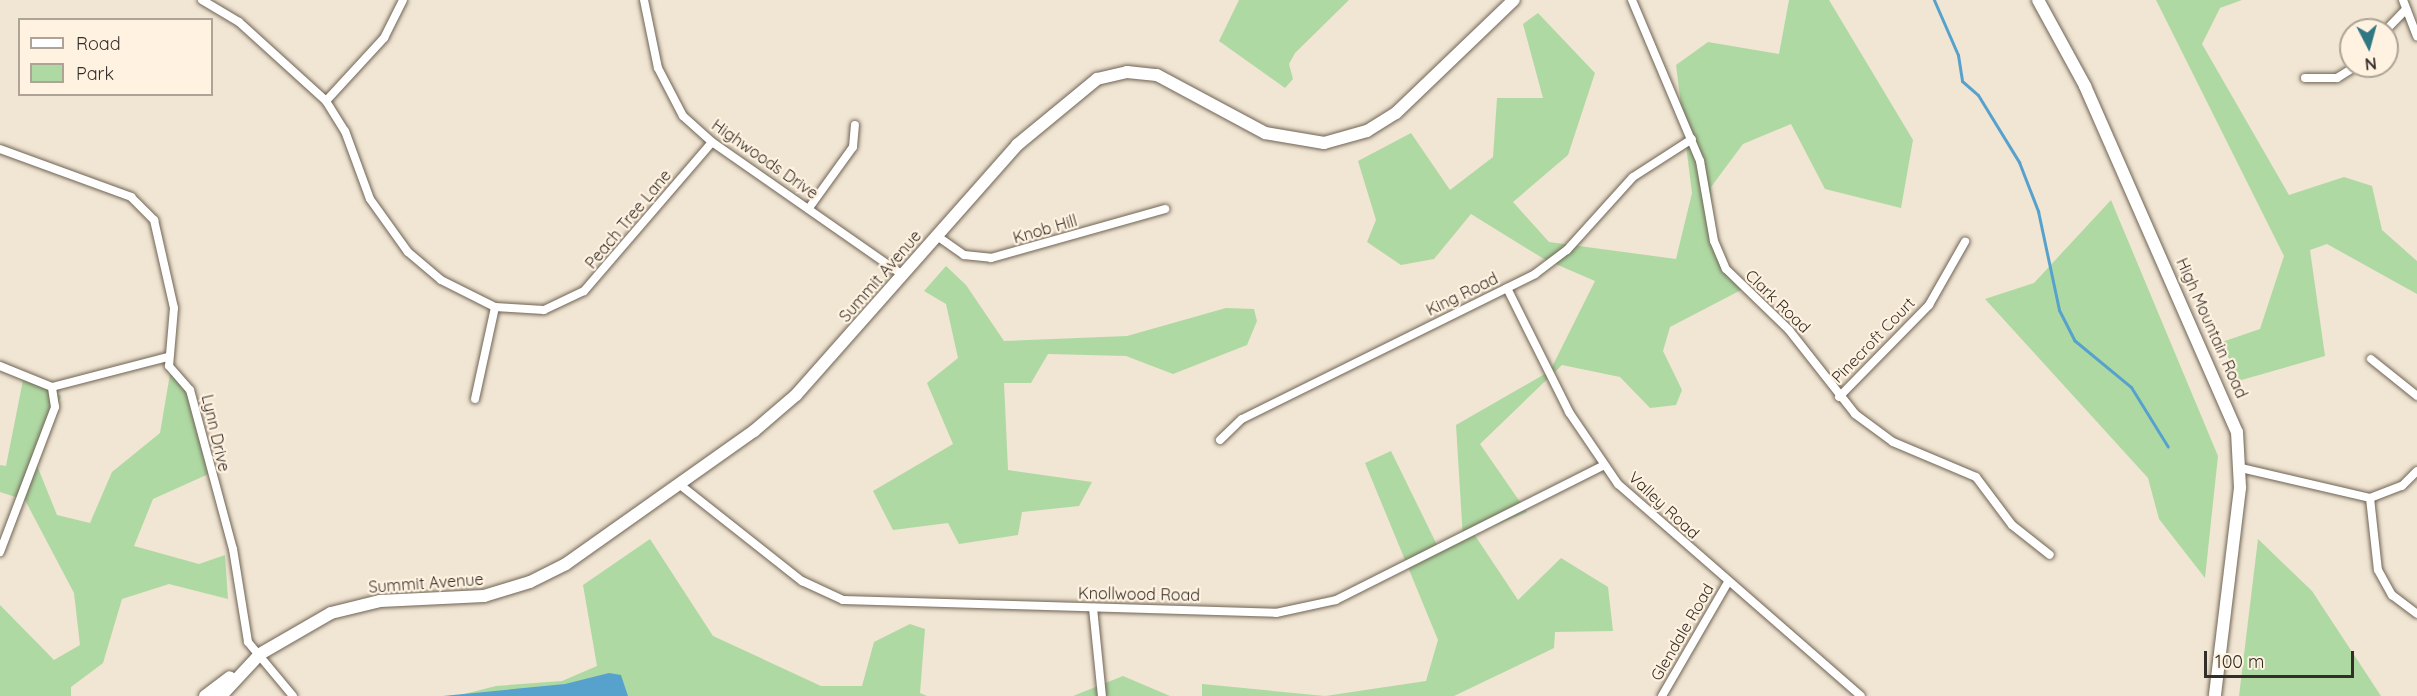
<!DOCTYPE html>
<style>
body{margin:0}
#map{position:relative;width:2417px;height:696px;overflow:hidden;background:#f1e5d3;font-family:Quicksand,sans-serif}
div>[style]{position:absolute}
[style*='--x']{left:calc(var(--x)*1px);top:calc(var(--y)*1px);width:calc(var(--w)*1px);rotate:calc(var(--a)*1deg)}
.green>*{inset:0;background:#afd9a3}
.water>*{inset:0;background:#57a2cd}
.stream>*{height:3px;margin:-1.5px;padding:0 1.5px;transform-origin:1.5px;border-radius:1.5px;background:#57a2cd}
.roads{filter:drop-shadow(0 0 2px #6f6455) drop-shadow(0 0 2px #6f6455)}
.street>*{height:8px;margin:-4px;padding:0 4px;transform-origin:4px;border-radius:4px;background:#fff}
.secondary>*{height:12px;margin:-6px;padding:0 6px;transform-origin:6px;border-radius:6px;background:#fff}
span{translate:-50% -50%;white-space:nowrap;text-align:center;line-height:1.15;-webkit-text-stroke:4.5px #fff2e1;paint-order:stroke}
.street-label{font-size:16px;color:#332e28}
.legend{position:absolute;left:18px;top:18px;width:195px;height:78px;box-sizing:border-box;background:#fff2e1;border:2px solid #ada497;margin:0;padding:8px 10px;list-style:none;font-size:18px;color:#332e28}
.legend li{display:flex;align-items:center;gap:12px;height:30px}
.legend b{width:30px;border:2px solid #ada497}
.north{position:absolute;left:2339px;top:18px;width:60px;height:60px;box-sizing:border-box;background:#fff2e1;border:2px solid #ada497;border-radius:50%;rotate:174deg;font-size:16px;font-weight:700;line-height:24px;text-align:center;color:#332e28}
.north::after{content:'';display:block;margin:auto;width:21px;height:27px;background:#2f7782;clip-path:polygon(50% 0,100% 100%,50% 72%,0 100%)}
.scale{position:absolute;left:2204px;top:651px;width:150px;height:27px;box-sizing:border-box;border:3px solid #332e28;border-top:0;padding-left:8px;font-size:18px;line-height:21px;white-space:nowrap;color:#332e28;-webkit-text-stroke:4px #fff2e1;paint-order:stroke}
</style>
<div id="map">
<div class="green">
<div style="clip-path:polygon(1239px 0,1349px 0,1295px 53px,1289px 64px,1293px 79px,1285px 88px,1219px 41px)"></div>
<div style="clip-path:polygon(1789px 0,1829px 0,1913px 140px,1901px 208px,1825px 189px,1791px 124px,1743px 144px,1711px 187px,1713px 239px,1743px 289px,1670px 327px,1663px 351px,1682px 390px,1676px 405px,1650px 408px,1620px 377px,1562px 365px,1480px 444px,1527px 512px,1474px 534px,1518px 600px,1561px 558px,1608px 587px,1613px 631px,1555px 632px,1554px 648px,1454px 696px,1202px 696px,1202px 684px,1325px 696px,1426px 681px,1438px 640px,1365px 463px,1391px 451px,1439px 549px,1463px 539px,1456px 425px,1550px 371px,1595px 281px,1544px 259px,1471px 214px,1434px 259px,1401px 265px,1367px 242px,1376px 220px,1358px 161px,1411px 133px,1450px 190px,1493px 157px,1497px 98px,1543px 98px,1523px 24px,1538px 13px,1595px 73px,1568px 155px,1513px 202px,1549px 242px,1676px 259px,1692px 193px,1676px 65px,1708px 42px,1779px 54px)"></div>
<div style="clip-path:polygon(2156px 0,2242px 0,2220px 8px,2202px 44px,2289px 195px,2344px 177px,2372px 186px,2382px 230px,2417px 261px,2417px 294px,2327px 244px,2310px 250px,2325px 356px,2238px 381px,2222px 342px,2260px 329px,2284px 256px)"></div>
<div style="clip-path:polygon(2111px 200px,2218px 456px,2205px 578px,2159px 519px,2148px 478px,1985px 299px,2034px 283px)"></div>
<div style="clip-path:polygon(946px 266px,966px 285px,1004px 341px,1127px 336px,1226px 308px,1254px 309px,1257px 321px,1247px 345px,1173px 374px,1126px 356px,1048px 354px,1031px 383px,1004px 383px,1008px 470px,1092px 482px,1079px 506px,1022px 512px,1018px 535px,959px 544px,948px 523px,893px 530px,873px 491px,953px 444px,927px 383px,958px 358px,946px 304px,924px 291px)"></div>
<div style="clip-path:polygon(170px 374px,192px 386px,213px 472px,153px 499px,134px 546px,199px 564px,225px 555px,228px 599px,169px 584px,122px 599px,103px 663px,71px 687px,71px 696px,0 696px,0 605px,54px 660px,80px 645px,74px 593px,25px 500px,0 492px,0 465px,6px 466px,24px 375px,61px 396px,36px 463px,57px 515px,90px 523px,112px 472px,160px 433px)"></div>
<div style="clip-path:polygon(650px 539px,713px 636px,821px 686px,862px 686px,874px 642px,910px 624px,925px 629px,920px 693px,927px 696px,456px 696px,496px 686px,562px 681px,597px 666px,583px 585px)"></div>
<div style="clip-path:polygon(2258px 539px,2312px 591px,2381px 696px,2239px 696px)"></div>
<div style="clip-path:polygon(1123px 676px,1170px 696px,1073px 696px)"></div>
</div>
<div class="water">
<div style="clip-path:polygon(609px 673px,621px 675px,628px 696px,443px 696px,565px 684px)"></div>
</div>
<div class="stream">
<div style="--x:1934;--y:0;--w:60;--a:66.4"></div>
<div style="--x:1958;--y:55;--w:26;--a:81"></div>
<div style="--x:1962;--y:81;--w:21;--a:41"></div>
<div style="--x:1978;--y:95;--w:79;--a:58.5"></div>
<div style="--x:2019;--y:162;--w:53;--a:68.8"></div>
<div style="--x:2038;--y:211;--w:101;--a:78"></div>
<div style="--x:2059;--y:310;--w:34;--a:63"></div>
<div style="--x:2074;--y:340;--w:74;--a:39.5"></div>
<div style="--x:2131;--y:387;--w:70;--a:58.3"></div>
</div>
<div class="roads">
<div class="street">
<div style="--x:202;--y:0;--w:43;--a:30.7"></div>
<div style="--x:239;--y:22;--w:118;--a:42.2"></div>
<div style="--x:326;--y:101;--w:36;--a:58"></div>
<div style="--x:345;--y:131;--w:72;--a:69.8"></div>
<div style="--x:370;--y:199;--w:65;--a:54.4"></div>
<div style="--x:408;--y:252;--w:43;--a:40.3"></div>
<div style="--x:441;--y:280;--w:60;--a:26.6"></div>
<div style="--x:495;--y:307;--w:49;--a:3.5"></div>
<div style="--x:544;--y:310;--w:44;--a:-25.4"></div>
<div style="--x:584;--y:291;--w:196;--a:-49.3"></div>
<div style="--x:644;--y:0;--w:69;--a:78.4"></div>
<div style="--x:658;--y:68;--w:54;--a:62.5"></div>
<div style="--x:683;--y:116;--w:39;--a:42"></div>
<div style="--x:712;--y:142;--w:233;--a:34.9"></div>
<div style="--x:1632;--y:0;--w:175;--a:67.1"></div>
<div style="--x:1700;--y:161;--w:81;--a:80.1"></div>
<div style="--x:1714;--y:241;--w:30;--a:67"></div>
<div style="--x:1726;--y:269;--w:88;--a:44.1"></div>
<div style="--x:1789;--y:330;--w:107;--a:51.8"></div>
<div style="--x:1855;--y:414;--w:47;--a:36.4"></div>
<div style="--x:1893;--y:442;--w:90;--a:22.9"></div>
<div style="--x:1976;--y:477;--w:60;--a:53.1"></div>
<div style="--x:2012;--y:525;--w:48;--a:38.3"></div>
<div style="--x:2403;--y:0;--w:39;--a:69"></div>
<div style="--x:2386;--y:30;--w:29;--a:-46"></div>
<div style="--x:2305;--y:78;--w:32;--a:0"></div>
<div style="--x:2337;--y:78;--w:22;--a:-32"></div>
<div style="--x:326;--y:101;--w:86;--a:-47.4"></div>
<div style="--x:384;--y:38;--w:42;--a:-63.4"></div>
<div style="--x:0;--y:149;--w:140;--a:20.1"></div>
<div style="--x:131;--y:197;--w:33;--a:45"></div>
<div style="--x:154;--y:220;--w:90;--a:77.2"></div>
<div style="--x:174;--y:308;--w:58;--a:94.9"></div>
<div style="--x:169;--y:366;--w:32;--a:49"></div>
<div style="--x:190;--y:390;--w:165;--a:74.9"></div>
<div style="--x:233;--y:549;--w:94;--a:80.8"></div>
<div style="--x:248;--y:642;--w:70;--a:50.2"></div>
<div style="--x:809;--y:208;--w:75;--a:-54.2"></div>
<div style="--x:853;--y:147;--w:22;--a:-85"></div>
<div style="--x:937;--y:236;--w:33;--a:35"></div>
<div style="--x:964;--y:255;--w:27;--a:6"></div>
<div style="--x:991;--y:258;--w:181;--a:-15.7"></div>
<div style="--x:1507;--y:288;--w:139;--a:63.4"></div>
<div style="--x:1569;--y:412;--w:87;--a:55.8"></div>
<div style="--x:1618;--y:484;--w:322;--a:41.1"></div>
<div style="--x:2371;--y:359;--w:59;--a:38.8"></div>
<div style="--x:0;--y:366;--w:56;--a:22"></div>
<div style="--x:52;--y:387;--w:120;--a:-14.5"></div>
<div style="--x:1839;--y:397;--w:129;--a:-45.6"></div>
<div style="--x:1929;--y:305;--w:73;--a:-60.3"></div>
<div style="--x:475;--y:399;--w:94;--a:-77.7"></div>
<div style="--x:1220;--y:440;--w:30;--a:-44"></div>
<div style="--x:1242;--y:419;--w:327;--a:-26.3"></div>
<div style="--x:1535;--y:274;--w:40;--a:-37"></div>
<div style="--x:1567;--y:250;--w:98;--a:-47.9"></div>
<div style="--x:1633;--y:177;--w:70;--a:-32.8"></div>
<div style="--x:2241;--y:468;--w:132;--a:13.1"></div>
<div style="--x:2370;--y:498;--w:34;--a:-21"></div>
<div style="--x:2402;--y:486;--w:21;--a:-45"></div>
<div style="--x:679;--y:484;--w:157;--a:38.3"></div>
<div style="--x:802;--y:581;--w:45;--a:24.9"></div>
<div style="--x:843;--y:600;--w:433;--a:1.7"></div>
<div style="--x:1276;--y:613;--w:61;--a:-12.2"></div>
<div style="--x:1336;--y:600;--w:299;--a:-26.7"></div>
<div style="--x:2370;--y:498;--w:72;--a:83.7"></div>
<div style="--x:2378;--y:570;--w:29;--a:61"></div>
<div style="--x:2392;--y:595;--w:31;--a:37"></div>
<div style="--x:0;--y:552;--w:155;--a:-69.2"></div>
<div style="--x:55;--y:407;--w:20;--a:-99"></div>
<div style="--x:1093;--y:608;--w:88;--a:84.2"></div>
<div style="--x:1662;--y:696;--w:132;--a:-59.9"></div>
</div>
<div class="secondary">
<div style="--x:2038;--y:0;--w:98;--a:61.3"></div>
<div style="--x:2085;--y:86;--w:378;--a:66.3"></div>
<div style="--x:2237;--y:432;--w:56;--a:86.9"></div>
<div style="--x:2240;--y:488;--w:209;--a:96.9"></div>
<div style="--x:205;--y:696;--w:31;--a:-37"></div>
<div style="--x:221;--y:696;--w:57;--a:-47.1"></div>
<div style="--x:260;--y:654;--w:82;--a:-30"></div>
<div style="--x:331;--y:613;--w:50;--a:-13.8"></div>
<div style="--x:380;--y:601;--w:104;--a:-2.8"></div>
<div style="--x:484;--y:596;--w:48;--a:-16.9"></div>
<div style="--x:530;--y:582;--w:40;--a:-26.6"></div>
<div style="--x:566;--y:564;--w:230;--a:-35.3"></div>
<div style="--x:754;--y:431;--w:55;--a:-40.6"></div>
<div style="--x:796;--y:395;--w:334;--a:-48.5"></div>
<div style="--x:1017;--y:145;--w:104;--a:-39.5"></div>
<div style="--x:1097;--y:79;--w:31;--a:-13"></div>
<div style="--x:1127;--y:72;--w:30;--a:6"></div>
<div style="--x:1157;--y:75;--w:123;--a:28.2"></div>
<div style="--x:1265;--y:133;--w:60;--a:9.6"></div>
<div style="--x:1324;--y:143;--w:45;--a:-15.6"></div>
<div style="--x:1367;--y:131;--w:34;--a:-32"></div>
<div style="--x:1396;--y:113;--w:163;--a:-43.8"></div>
</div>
</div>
<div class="street-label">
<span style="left:765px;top:159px;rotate:35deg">Highwoods Drive</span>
<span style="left:628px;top:219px;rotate:-50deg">Peach Tree Lane</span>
<span style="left:1045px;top:229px;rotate:-16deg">Knob Hill</span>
<span style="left:880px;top:276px;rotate:-49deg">Summit Avenue</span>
<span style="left:1462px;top:294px;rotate:-26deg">King Road</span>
<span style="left:1778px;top:301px;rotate:44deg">Clark Road</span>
<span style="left:2212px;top:328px;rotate:66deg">High Mountain Road</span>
<span style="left:1873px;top:340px;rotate:-46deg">Pinecroft Court</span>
<span style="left:216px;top:433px;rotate:77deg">Lynn Drive</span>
<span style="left:1664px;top:505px;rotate:43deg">Valley Road</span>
<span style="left:426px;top:583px;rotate:-4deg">Summit Avenue</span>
<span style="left:1139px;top:594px;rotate:1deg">Knollwood Road</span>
<span style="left:1682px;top:632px;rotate:-60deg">Glendale Road</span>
</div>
<ul class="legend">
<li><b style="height:8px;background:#fff"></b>Road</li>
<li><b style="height:16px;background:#afd9a3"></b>Park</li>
</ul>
<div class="north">N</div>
<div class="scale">100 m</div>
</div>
